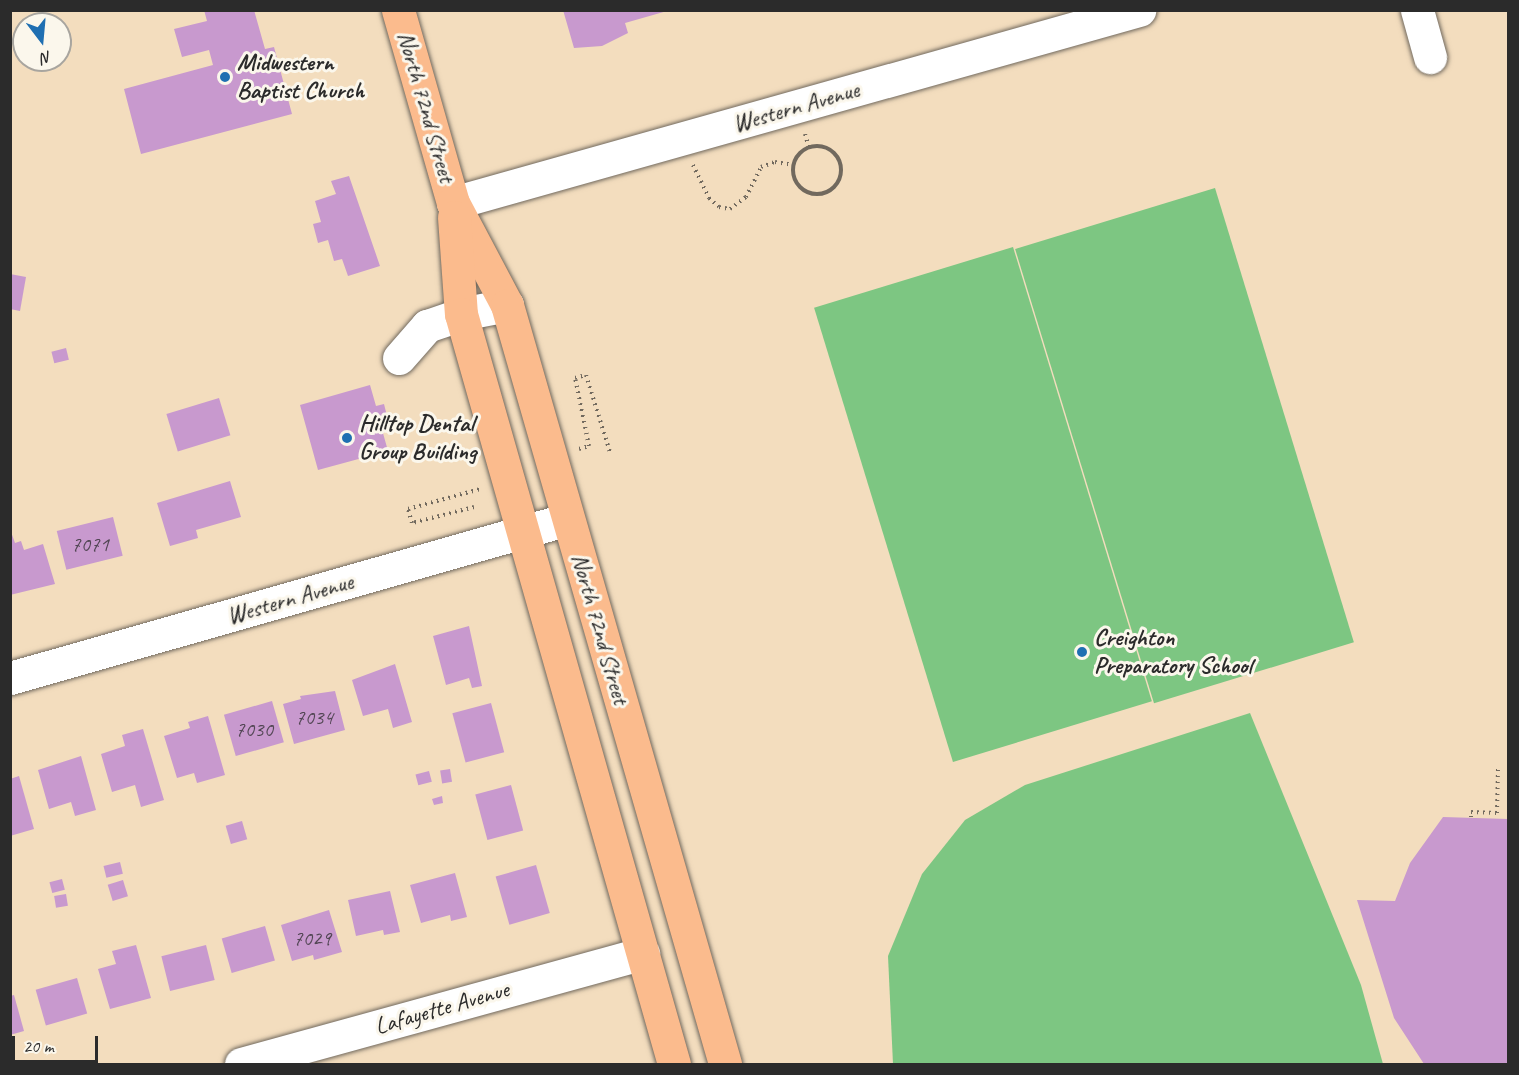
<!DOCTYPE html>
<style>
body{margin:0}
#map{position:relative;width:1519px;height:1075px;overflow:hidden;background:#f3ddbe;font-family:Caveat,sans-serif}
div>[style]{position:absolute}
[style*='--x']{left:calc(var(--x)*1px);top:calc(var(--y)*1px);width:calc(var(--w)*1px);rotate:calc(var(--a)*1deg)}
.green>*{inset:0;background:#7dc682;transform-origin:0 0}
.building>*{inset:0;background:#c899ce;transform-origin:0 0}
.path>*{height:4px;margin-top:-2px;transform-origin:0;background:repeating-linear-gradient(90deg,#71695e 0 1.5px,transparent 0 6px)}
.path>.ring{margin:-2px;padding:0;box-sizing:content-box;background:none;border:4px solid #71695e;border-radius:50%}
.roads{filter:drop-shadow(0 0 2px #71695e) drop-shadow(0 0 2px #71695e)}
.minor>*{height:33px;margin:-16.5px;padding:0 16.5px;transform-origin:16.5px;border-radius:16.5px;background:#fff}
.major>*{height:33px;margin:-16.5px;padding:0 16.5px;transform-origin:16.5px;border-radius:16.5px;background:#fbbb8d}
.dots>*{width:16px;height:16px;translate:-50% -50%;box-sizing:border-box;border:3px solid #fbf7ec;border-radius:50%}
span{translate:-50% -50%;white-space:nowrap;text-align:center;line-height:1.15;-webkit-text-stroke:6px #fbf7ec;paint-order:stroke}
.number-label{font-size:21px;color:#524654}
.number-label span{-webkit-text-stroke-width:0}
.poi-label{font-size:24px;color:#2b2b2b;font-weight:700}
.left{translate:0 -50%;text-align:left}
.street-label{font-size:24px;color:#2b2b2b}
.frame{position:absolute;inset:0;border:12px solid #2b2b2b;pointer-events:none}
.north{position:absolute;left:12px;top:12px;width:60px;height:60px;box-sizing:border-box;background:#fbf7ec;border:2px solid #a8a59f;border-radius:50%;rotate:164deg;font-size:16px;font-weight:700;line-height:24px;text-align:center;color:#2b2b2b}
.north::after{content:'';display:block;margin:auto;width:21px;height:27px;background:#1f6fb2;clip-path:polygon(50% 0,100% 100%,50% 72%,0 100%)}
.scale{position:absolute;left:12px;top:1036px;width:86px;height:27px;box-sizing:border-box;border:3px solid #2b2b2b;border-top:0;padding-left:8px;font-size:18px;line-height:21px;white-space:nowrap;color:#2b2b2b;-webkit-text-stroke:4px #fbf7ec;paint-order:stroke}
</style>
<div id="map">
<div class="green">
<div style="left:1215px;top:188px;width:475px;height:209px;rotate:73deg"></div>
<div style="left:1013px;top:247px;width:475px;height:208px;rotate:73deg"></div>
<div style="clip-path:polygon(1250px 713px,1361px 985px,1383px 1064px,893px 1064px,888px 956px,922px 874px,965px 820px,1025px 785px)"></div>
</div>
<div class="building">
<div style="clip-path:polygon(204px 10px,254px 10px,265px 49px,274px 47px,292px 114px,141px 154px,124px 89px,213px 65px,209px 50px,182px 57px,174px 29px,207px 21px)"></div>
<div style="clip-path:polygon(563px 10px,667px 10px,667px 11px,625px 23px,628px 33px,602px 46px,574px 48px)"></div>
<div style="clip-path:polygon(349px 176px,380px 266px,348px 276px,342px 259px,334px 261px,328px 240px,318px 243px,313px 224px,321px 222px,315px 201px,336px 194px,331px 181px)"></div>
<div style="clip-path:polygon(10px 274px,26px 277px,20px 311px,10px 309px)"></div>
<div style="left:66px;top:348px;width:12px;height:15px;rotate:76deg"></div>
<div style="clip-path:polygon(370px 385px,376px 406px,384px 404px,389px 424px,381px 426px,388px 451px,318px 470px,300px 405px)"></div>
<div style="left:219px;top:398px;width:39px;height:55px;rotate:73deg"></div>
<div style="clip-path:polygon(230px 481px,241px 517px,196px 530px,198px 538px,170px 546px,157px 503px)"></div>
<div style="left:113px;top:517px;width:40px;height:58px;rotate:76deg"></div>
<div style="clip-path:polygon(10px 529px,15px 543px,21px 541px,24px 550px,43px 544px,55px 584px,10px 595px)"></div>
<div style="clip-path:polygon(469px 626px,482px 686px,472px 688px,469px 678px,446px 685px,433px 636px)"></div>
<div style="clip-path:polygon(395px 664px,412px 722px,393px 728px,388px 709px,363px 716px,352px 680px)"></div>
<div style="clip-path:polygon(335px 691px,345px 730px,294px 744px,283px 704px,301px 699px,300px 696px)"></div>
<div style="left:272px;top:701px;width:43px;height:50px;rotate:74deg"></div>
<div style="left:491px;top:703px;width:51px;height:40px;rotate:75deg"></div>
<div style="clip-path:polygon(208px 716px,225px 775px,197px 783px,194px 773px,177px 778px,164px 736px,190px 728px,188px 722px)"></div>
<div style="clip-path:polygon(143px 729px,164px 800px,141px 807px,135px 785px,112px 792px,101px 754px,125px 746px,122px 735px)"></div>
<div style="clip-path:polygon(81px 756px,96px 810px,75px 816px,71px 802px,49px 809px,38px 770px)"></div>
<div style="left:450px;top:769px;width:13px;height:10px;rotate:81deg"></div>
<div style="left:429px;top:771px;width:11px;height:14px;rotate:75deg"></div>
<div style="clip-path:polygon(19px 776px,34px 829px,10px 836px,10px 779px)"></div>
<div style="left:511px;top:785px;width:47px;height:37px;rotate:75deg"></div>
<div style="clip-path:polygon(442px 796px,443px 803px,434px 805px,432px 799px)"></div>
<div style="clip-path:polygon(1443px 817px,1508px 819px,1508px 1064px,1424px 1064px,1394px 1018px,1357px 900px,1395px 901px,1410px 863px)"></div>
<div style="left:242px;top:821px;width:19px;height:17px;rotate:74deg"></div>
<div style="left:120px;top:862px;width:12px;height:17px;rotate:76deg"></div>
<div style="left:536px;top:865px;width:50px;height:42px;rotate:74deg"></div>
<div style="clip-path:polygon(455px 873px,467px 917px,451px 921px,450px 915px,421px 923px,410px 885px)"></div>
<div style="left:62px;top:879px;width:11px;height:13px;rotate:75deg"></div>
<div style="left:123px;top:880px;width:17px;height:16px;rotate:73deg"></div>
<div style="clip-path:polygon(390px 891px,400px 932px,384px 935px,383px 930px,356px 936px,348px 900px)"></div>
<div style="left:66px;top:894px;width:12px;height:12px;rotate:81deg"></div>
<div style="clip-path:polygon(329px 910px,342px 952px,314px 960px,313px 955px,292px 961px,281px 925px)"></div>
<div style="left:265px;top:926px;width:36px;height:45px;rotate:74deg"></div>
<div style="clip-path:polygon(136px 945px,151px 998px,110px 1009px,98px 969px,116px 964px,112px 951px)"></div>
<div style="left:206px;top:945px;width:36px;height:46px;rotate:76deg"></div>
<div style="left:77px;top:978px;width:37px;height:43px;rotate:74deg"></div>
<div style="clip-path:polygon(14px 995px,24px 1031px,10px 1035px,10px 996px)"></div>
</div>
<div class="path">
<div style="--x:805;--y:134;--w:15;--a:74"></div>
<div class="ring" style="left:793px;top:146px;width:44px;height:44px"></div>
<div style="--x:693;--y:165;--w:37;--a:64"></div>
<div style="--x:709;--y:198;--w:13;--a:42"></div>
<div style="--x:719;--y:207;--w:11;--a:10"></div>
<div style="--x:730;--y:209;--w:20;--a:-37"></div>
<div style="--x:746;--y:197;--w:34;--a:-63"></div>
<div style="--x:761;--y:167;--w:15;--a:-20"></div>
<div style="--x:775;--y:162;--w:19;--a:9"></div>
<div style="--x:579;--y:449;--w:10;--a:-17"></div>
<div style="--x:589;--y:446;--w:69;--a:-101.6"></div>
<div style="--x:575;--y:378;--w:11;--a:-15"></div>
<div style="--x:586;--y:375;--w:81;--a:72.7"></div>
<div style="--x:474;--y:507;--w:64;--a:165.5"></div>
<div style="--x:412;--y:523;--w:15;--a:-106"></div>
<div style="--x:408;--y:509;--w:75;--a:-15.5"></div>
<div style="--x:1471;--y:817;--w:5;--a:-90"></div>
<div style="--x:1471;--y:812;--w:26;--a:2"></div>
<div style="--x:1497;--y:813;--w:44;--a:-88.7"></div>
</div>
<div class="roads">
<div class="minor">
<div style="--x:1417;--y:10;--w:49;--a:74.5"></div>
<div style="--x:453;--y:203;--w:713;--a:-15.71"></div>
<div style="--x:399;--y:358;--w:43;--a:-48.8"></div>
<div style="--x:427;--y:326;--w:36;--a:-19"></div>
<div style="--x:461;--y:314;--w:47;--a:-11.1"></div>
<div style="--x:10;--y:678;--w:580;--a:-15.9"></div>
<div style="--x:241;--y:1064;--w:417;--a:-15.4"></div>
</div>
<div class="major">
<div style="--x:398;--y:10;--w:201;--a:74.1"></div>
<div style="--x:453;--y:203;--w:115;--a:62.1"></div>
<div style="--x:507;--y:305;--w:790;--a:73.97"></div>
<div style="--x:454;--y:217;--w:97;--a:85.9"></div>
<div style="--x:461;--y:314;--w:780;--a:74.15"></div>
</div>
</div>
<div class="dots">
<div style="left:225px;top:77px;background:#1f6fb2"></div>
<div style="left:347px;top:438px;background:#1f6fb2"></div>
<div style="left:1082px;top:652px;background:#1f6fb2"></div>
</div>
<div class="number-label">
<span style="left:90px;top:544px">7071</span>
<span style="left:314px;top:717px">7034</span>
<span style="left:254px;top:729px">7030</span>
<span style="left:312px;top:938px">7029</span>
</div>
<div class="poi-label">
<span class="left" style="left:237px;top:77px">Midwestern<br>Baptist Church</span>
<span class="left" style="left:359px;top:438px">Hilltop Dental<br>Group Building</span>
<span class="left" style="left:1094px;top:652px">Creighton<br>Preparatory School</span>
</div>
<div class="street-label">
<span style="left:426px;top:107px;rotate:74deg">North 72nd Street</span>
<span style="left:796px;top:107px;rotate:-16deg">Western Avenue</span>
<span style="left:290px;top:599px;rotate:-16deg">Western Avenue</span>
<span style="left:600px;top:629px;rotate:74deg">North 72nd Street</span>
<span style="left:442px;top:1008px;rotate:-16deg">Lafayette Avenue</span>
</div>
<div class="frame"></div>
<div class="north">N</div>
<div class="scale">20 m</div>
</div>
